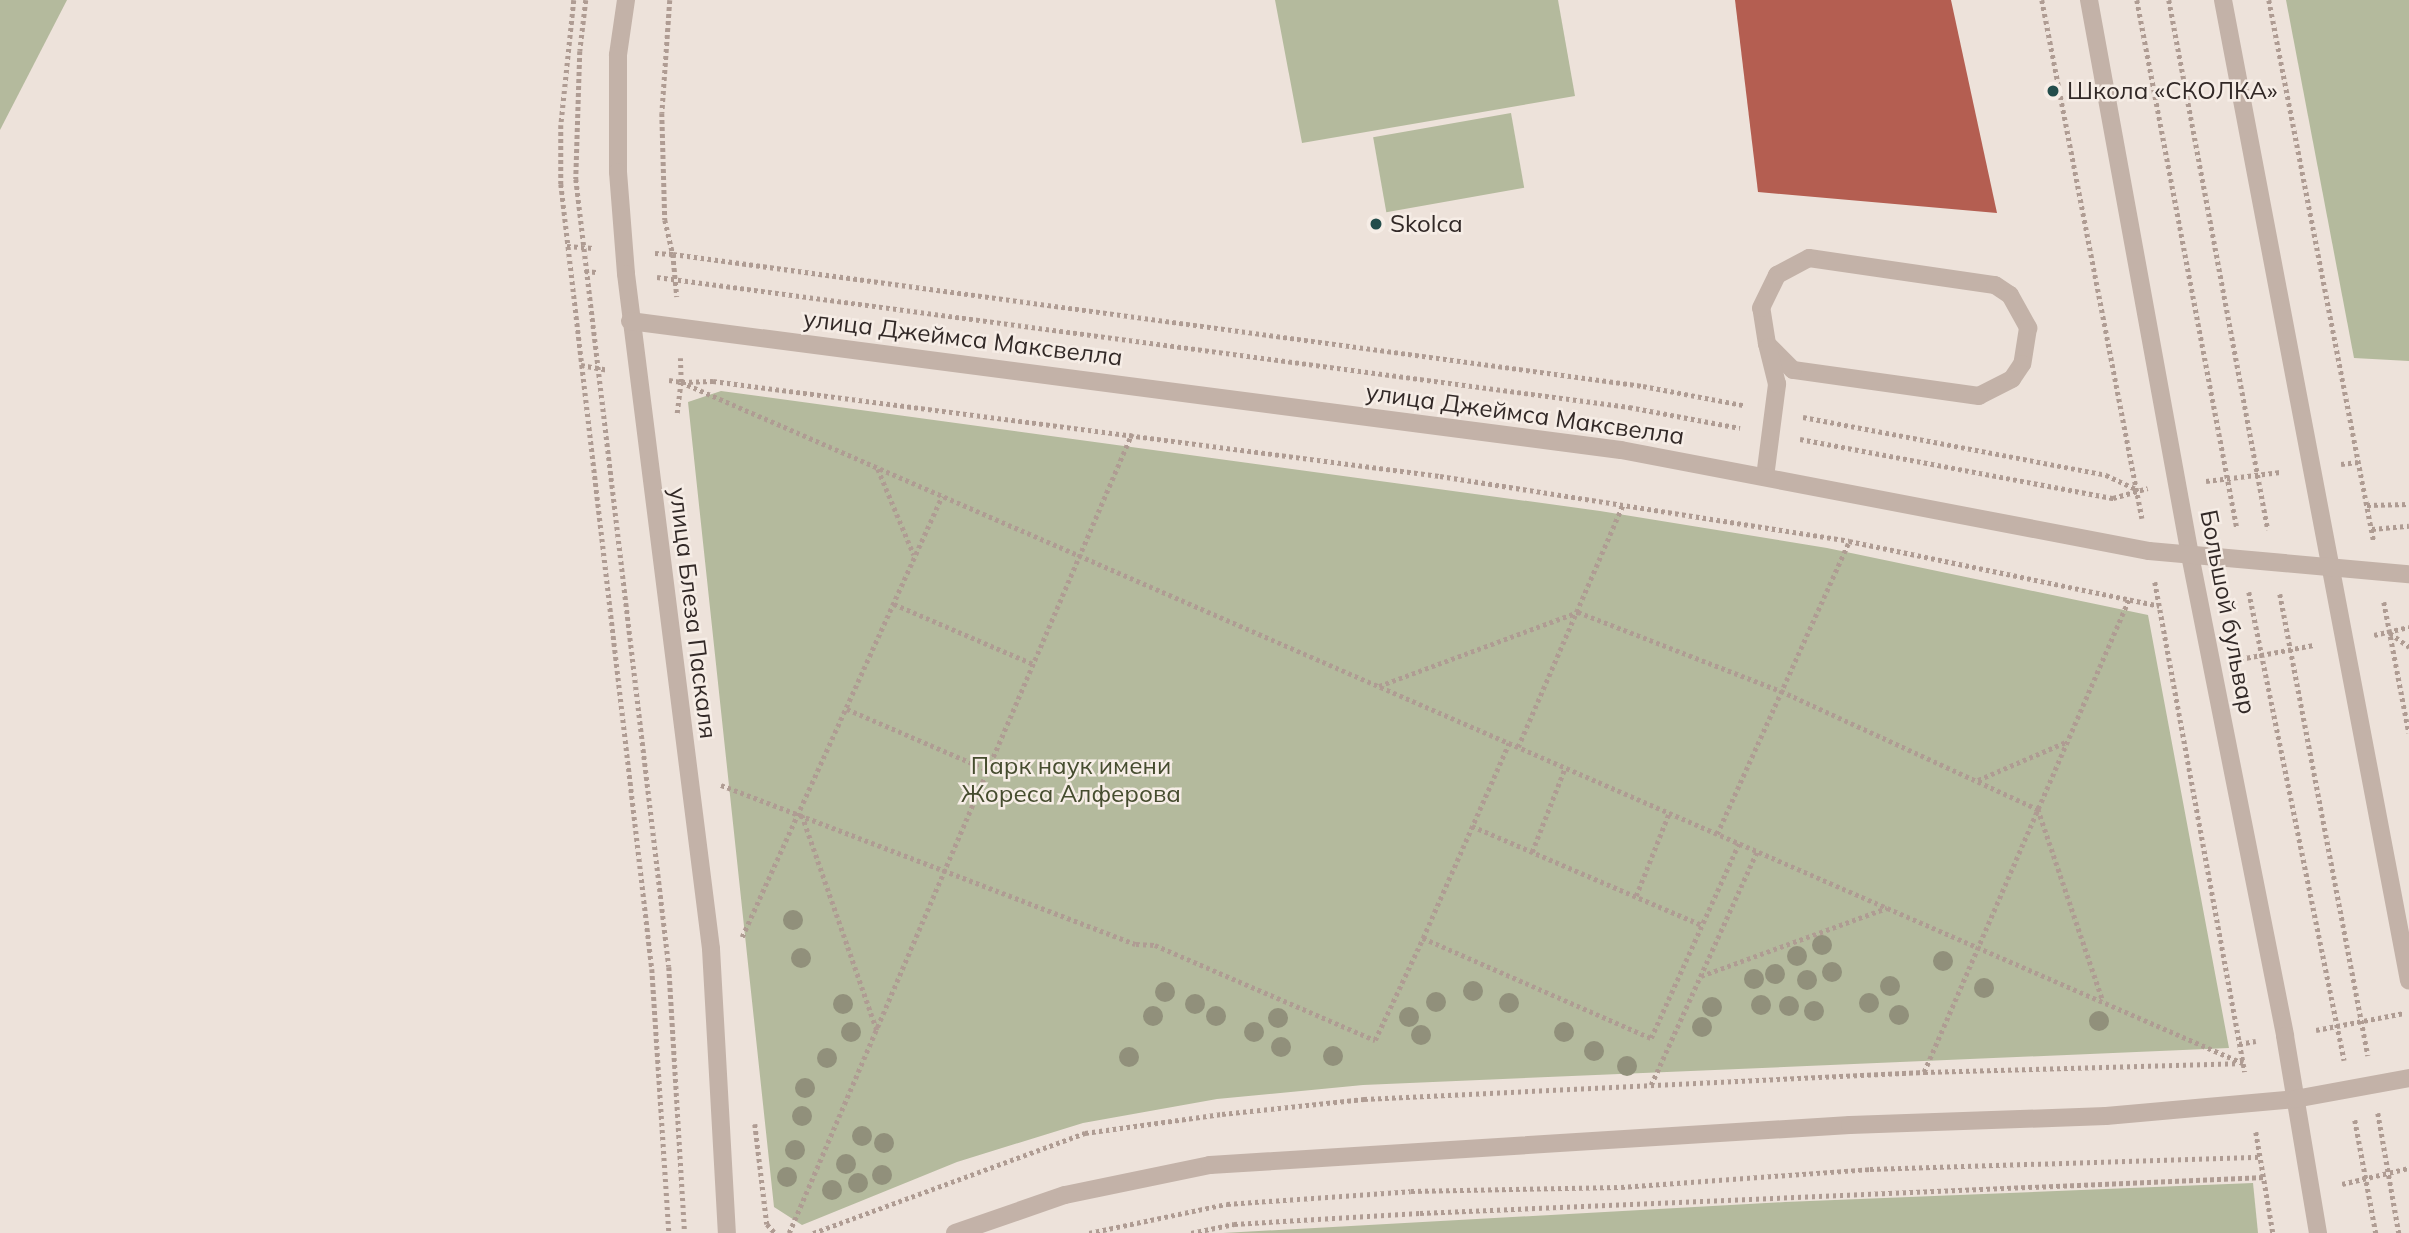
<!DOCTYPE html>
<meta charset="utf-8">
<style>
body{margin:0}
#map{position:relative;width:2409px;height:1233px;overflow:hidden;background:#ede2da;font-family:Mulish,sans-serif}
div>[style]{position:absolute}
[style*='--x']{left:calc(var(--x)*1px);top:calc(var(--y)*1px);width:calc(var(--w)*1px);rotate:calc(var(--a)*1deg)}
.green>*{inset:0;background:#b4ba9d;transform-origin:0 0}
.building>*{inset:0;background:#b45e51}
.path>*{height:4.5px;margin-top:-2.25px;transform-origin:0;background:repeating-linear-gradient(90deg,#af9c93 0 3.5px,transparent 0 7px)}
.lane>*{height:18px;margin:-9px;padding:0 9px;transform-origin:9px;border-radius:9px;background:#c3b2a8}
.street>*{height:18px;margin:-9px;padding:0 9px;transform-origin:9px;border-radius:9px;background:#c3b2a8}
.trees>*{width:20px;height:20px;margin:-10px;border-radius:50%;background:#91907b}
.dots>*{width:19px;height:19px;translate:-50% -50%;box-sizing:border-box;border:4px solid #f6ede6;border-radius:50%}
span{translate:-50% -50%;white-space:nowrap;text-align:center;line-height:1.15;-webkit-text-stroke:5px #f6ede6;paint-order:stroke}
.poi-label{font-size:24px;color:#322927}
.left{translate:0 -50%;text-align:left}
.street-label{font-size:24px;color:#322927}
.park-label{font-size:24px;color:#454c2e}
</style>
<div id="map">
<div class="green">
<div style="clip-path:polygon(0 0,67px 0,0 130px)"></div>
<div style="clip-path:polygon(1275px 0,1558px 0,1575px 96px,1302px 143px)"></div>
<div style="clip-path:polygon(2286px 0,2409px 0,2409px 361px,2354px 358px)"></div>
<div style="left:1511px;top:113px;width:76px;height:140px;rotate:80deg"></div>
<div style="clip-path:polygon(721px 391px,1600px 511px,1827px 548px,2148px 615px,2229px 1048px,1363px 1085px,1217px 1099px,1083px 1123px,957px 1162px,802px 1225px,774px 1207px,688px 402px)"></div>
<div style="clip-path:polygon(2253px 1183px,2258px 1233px,1223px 1233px,1785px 1202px)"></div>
</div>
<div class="building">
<div style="clip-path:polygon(1735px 0,1951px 0,1997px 213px,1758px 192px)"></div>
</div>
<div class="path">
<div style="--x:574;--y:0;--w:126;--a:95.9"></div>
<div style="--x:561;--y:125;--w:59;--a:90"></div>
<div style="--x:561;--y:184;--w:790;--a:83.39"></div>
<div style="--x:652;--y:969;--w:265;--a:86.3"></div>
<div style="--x:586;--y:0;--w:51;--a:96.7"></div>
<div style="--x:580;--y:51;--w:128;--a:91.8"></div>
<div style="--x:576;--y:179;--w:793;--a:83.27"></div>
<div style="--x:669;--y:967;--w:266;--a:86.6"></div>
<div style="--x:670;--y:0;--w:113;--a:94"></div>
<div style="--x:662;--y:113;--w:107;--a:88.4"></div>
<div style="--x:665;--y:220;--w:35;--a:77"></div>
<div style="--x:673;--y:254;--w:979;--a:7.75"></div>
<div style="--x:1643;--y:386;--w:102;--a:10.8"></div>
<div style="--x:2042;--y:0;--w:528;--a:79.07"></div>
<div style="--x:2137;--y:0;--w:537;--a:79.28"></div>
<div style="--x:2169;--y:0;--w:539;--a:79.42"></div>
<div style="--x:2269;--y:0;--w:552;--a:79.04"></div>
<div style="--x:567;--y:246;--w:27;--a:4"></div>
<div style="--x:655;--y:253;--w:18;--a:3"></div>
<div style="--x:673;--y:254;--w:43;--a:84.7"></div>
<div style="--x:585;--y:271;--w:11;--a:5"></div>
<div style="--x:657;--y:277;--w:981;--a:7.62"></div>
<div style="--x:1629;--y:407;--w:113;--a:10.7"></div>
<div style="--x:581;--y:365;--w:27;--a:10"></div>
<div style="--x:669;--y:380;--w:12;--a:9"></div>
<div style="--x:681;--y:382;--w:24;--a:-92"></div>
<div style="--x:681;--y:382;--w:1704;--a:23.56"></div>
<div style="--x:682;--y:382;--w:31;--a:-2"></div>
<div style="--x:713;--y:381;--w:733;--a:7.44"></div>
<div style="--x:1440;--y:476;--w:414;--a:9"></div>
<div style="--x:1849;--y:541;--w:317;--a:11.8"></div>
<div style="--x:677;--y:413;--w:31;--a:-83"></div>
<div style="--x:1803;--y:417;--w:309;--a:10.8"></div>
<div style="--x:2106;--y:475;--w:33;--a:25"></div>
<div style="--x:1800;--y:439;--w:319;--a:10.7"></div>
<div style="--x:2113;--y:498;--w:36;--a:-16"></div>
<div style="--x:2341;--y:464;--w:17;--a:-7"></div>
<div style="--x:878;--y:469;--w:93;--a:67.3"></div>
<div style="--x:2206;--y:481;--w:75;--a:-6.9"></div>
<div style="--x:2367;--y:505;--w:42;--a:-1.4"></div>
<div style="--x:2372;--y:529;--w:37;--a:-5"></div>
<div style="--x:2155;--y:582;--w:498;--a:79.6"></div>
<div style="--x:2249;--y:592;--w:478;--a:78.5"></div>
<div style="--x:2280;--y:594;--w:470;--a:79.2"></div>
<div style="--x:2384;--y:602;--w:133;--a:79.2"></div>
<div style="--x:894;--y:604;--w:151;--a:23.3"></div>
<div style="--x:2390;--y:633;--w:24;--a:36"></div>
<div style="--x:2374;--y:635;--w:36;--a:-13"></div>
<div style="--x:2240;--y:659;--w:75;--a:-10.7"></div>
<div style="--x:1379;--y:686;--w:212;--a:-20.4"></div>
<div style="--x:1578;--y:612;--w:218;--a:21.3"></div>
<div style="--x:1781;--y:691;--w:283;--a:24.7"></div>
<div style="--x:2038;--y:809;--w:203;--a:71.3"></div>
<div style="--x:847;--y:709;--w:154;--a:23.4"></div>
<div style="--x:1518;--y:747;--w:265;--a:-66.6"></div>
<div style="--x:1978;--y:780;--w:96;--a:-23.4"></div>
<div style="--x:721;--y:785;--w:444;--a:21"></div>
<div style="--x:1136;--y:944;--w:19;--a:3"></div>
<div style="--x:1155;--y:945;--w:240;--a:23.4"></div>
<div style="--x:1375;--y:1040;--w:113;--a:-64.8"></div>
<div style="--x:1423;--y:938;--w:249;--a:23.7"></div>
<div style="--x:1651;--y:1038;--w:214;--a:-65.7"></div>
<div style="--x:802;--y:815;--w:228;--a:70.8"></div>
<div style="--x:1472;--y:826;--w:250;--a:23.3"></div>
<div style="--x:1717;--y:834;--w:321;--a:-65.7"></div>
<div style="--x:1532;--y:852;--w:90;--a:-68.6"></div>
<div style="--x:1636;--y:896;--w:89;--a:-68.3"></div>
<div style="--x:742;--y:937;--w:484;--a:-65.6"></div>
<div style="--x:1423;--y:938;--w:213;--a:-66.2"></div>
<div style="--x:1701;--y:976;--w:198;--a:-20.1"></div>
<div style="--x:2316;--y:1030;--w:90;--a:-10.9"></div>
<div style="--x:2239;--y:1044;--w:17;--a:-10"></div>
<div style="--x:1924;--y:1072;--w:516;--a:-66.57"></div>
<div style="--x:1651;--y:1085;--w:257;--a:-65.6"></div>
<div style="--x:2378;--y:1113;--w:122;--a:80.1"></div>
<div style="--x:2355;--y:1120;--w:115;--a:79.5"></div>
<div style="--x:755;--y:1124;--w:101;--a:83.2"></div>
<div style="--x:767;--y:1224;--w:12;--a:48"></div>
<div style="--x:2256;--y:1132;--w:102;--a:80.4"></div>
<div style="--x:2342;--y:1184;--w:69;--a:-13.4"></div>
<div style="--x:789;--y:1233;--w:870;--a:-66.79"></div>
<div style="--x:813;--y:1233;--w:290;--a:-20.2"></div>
<div style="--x:1085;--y:1133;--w:138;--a:-7.9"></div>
<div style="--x:1222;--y:1114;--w:143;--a:-6"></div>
<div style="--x:1364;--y:1099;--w:561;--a:-2.76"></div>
<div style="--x:1924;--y:1072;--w:314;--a:-1.6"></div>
<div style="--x:1089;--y:1233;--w:141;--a:-11.9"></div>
<div style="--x:1227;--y:1204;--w:184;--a:-4"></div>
<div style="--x:1411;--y:1191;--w:210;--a:-1.1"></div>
<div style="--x:1621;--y:1187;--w:250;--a:-4.1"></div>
<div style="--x:1870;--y:1169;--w:391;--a:-1.8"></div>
<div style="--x:1191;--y:1233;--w:44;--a:-11.8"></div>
<div style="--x:1234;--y:1224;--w:186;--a:-3.4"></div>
<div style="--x:1420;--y:1213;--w:846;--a:-2.44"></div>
</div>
<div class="lane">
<div style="--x:1809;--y:258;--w:188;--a:8.3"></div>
<div style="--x:1995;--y:285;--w:18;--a:34"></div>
<div style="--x:2010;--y:295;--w:38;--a:61"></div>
<div style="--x:2028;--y:328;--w:36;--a:99"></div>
<div style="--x:2022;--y:364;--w:18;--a:124"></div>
<div style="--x:2012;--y:379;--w:37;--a:153"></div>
<div style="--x:1979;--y:396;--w:188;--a:-172"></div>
<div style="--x:1793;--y:370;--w:37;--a:-135"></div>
<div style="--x:1767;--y:344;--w:36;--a:-99"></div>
<div style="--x:1761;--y:308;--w:37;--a:-64"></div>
<div style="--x:1777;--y:275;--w:36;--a:-28"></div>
<div style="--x:1765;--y:477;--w:94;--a:-82.6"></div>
<div style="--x:1777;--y:384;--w:38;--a:-104"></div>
</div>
<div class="street">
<div style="--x:626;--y:0;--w:56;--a:98.3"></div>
<div style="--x:618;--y:55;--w:117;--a:90"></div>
<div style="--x:618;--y:172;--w:102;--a:85.5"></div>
<div style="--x:626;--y:274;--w:680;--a:82.82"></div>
<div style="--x:711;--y:949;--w:284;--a:86.8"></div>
<div style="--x:2089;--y:0;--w:564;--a:79.69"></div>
<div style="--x:2190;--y:555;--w:490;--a:78.8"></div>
<div style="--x:2285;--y:1036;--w:200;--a:80.5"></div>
<div style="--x:2223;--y:0;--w:998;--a:79.26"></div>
<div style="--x:630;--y:321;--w:999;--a:7.42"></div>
<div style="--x:1621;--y:450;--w:538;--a:10.83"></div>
<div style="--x:2149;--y:551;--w:261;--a:5.1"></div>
<div style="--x:955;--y:1233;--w:116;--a:-19.1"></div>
<div style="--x:1065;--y:1195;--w:148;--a:-11.7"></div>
<div style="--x:1210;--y:1165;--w:641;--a:-3.58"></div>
<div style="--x:1850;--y:1125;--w:256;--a:-2"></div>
<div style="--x:2106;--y:1116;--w:190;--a:-5.1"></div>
<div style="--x:2295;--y:1099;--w:116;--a:-10.4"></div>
</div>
<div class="trees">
<div style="left:793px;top:920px"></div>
<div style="left:1822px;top:945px"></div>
<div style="left:1797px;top:956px"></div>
<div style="left:801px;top:958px"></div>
<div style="left:1943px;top:961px"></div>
<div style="left:1832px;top:972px"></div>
<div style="left:1775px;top:974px"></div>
<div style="left:1754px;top:979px"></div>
<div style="left:1807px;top:980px"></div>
<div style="left:1890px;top:986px"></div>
<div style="left:1984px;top:988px"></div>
<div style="left:1473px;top:991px"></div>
<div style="left:1165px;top:992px"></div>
<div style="left:1436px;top:1002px"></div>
<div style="left:1509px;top:1003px"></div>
<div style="left:1869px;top:1003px"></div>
<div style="left:843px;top:1004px"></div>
<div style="left:1195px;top:1004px"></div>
<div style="left:1761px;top:1005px"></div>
<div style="left:1789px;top:1006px"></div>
<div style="left:1712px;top:1007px"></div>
<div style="left:1814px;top:1011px"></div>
<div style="left:1899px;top:1015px"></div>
<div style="left:1153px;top:1016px"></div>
<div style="left:1216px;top:1016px"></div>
<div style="left:1409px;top:1017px"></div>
<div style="left:1278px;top:1018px"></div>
<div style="left:2099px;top:1021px"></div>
<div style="left:1702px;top:1027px"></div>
<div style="left:851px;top:1032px"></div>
<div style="left:1254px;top:1032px"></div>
<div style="left:1564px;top:1032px"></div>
<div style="left:1421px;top:1035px"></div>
<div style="left:1281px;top:1047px"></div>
<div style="left:1594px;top:1051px"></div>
<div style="left:1333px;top:1056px"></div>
<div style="left:1129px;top:1057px"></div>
<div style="left:827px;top:1058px"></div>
<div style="left:1627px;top:1066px"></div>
<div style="left:805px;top:1088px"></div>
<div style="left:802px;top:1116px"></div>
<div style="left:862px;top:1136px"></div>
<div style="left:884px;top:1143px"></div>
<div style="left:795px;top:1150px"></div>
<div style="left:846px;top:1164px"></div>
<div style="left:882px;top:1175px"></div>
<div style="left:787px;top:1177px"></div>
<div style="left:858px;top:1183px"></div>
<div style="left:832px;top:1190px"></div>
</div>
<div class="dots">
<div style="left:2053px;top:91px;background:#234d4b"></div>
<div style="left:1376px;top:224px;background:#234d4b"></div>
</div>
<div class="poi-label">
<span class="left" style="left:2067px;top:91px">Школа «СКОЛКА»</span>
<span class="left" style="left:1390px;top:224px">Skolca</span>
</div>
<div class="street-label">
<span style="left:963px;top:338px;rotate:7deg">улица Джеймса Максвелла</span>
<span style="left:1525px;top:414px;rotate:8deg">улица Джеймса Максвелла</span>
<span style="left:2228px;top:612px;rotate:79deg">Большой бульвар</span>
<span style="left:693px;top:613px;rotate:83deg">улица Блеза Паскаля</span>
</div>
<div class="park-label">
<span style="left:1071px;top:780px">Парк наук имени<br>Жореса Алферова</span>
</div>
</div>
